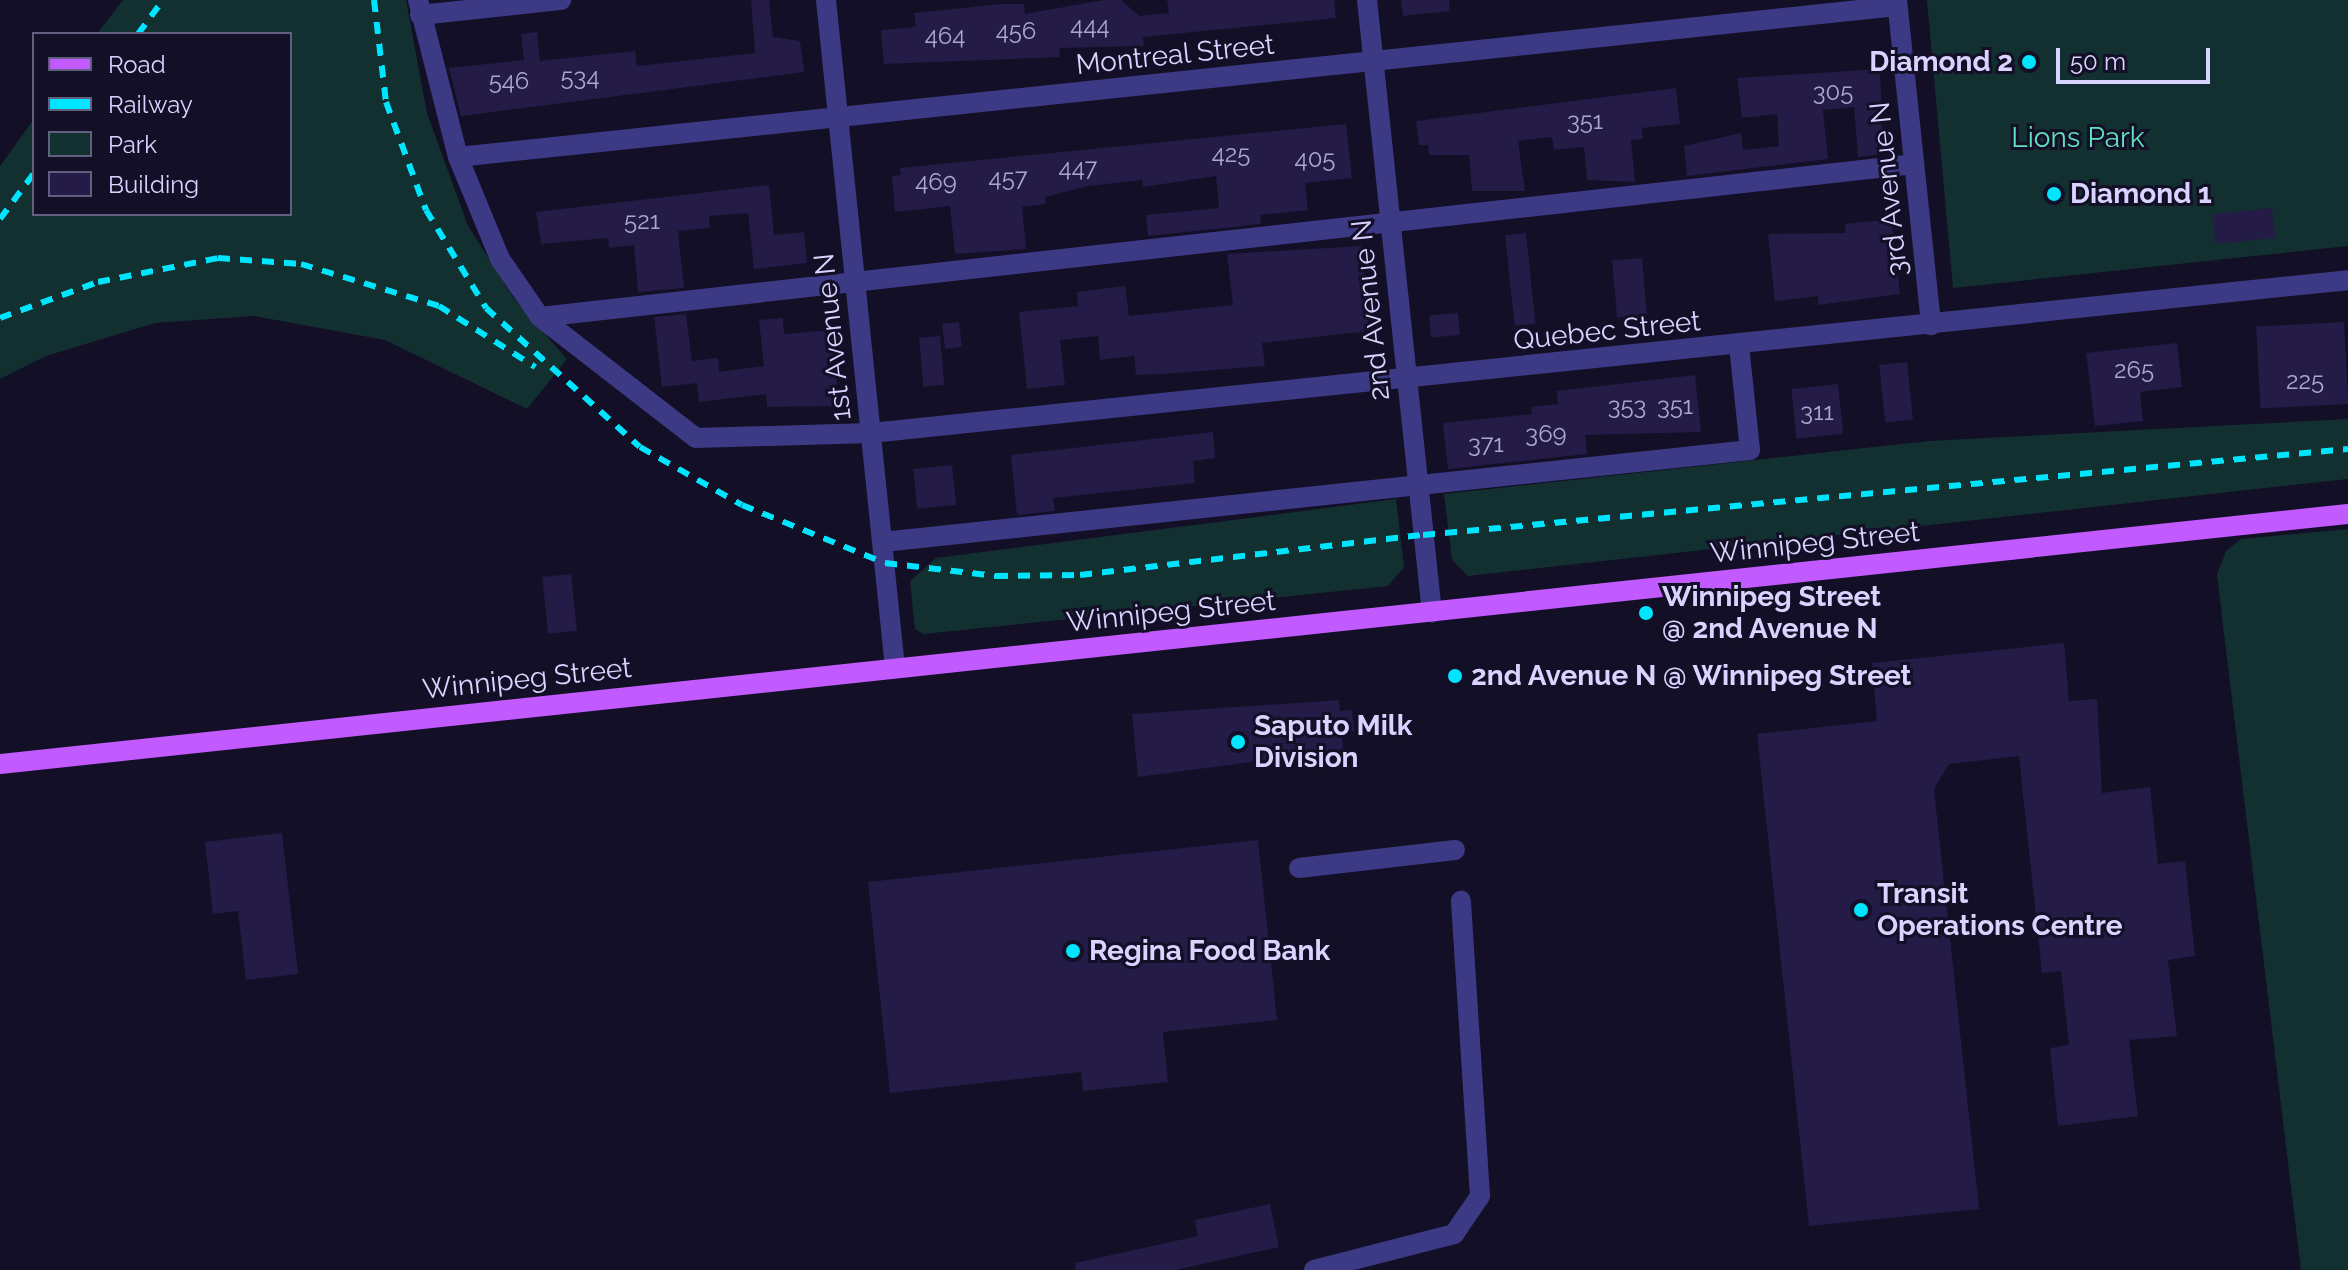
<!DOCTYPE html>
<style>
body{margin:0}
#map{position:relative;width:2348px;height:1270px;overflow:hidden;background:#130f26;font-family:Raleway,sans-serif}
div>[style]{position:absolute}
[style*='--x']{left:calc(var(--x)*1px);top:calc(var(--y)*1px);width:calc(var(--w)*1px);rotate:calc(var(--a)*1deg)}
.green>*{inset:0;background:#12302f}
.building>*{inset:0;background:#241b47;transform-origin:0 0}
.minor>*{height:20px;margin:-10px;padding:0 10px;transform-origin:10px;border-radius:10px;background:#3d3a85}
.major>*{height:20px;margin:-10px;padding:0 10px;transform-origin:10px;border-radius:10px;background:#c25bff}
.rail>*{height:6px;margin-top:-3px;transform-origin:0;background:repeating-linear-gradient(90deg,#00e5ff 0 12px,transparent 0 22px)}
.dots>*{width:22px;height:22px;translate:-50% -50%;box-sizing:border-box;border:4px solid #130f26;border-radius:50%}
span{translate:-50% -50%;white-space:nowrap;text-align:center;line-height:1.15;-webkit-text-stroke:6px #130f26;paint-order:stroke}
.number-label{font-size:24px;color:#aca6d1}
.number-label span{-webkit-text-stroke-width:0}
.street-label{font-size:28px;color:#d9d4ff}
.poi-label{font-size:28px;color:#d9d4ff;font-weight:700}
.right{translate:-100% -50%;text-align:right}
.left{translate:0 -50%;text-align:left}
.park-label{font-size:28px;color:#5fe0c0}
.legend{position:absolute;left:32px;top:32px;width:260px;height:184px;box-sizing:border-box;background:#130f26;border:2px solid #625e7d;margin:0;padding:10px 14px;list-style:none;font-size:24px;color:#d9d4ff}
.legend li{display:flex;align-items:center;gap:16px;height:40px}
.legend b{width:40px;border:2px solid #625e7d}
.scale{position:absolute;left:2056px;top:48px;width:154px;height:36px;box-sizing:border-box;border:4px solid #d9d4ff;border-top:0;padding-left:10px;font-size:24px;line-height:28px;white-space:nowrap;color:#d9d4ff;-webkit-text-stroke:6px #130f26;paint-order:stroke}
</style>
<div id="map">
<div class="green">
<div style="clip-path:polygon(123px 0,406px 0,427px 113px,468px 226px,515px 300px,567px 359px,527px 409px,385px 340px,254px 316px,155px 323px,46px 356px,0 379px,0 166px,34px 119px,34px 214px,290px 214px,290px 34px,97px 34px)"></div>
<div style="clip-path:polygon(1927px 0,2348px 0,2348px 246px,1953px 288px)"></div>
<div style="clip-path:polygon(2348px 419px,2348px 479px,1468px 576px,1452px 560px,1444px 494px,1929px 441px)"></div>
<div style="clip-path:polygon(1396px 499px,1404px 567px,1388px 586px,923px 634px,915px 629px,910px 581px,936px 558px)"></div>
<div style="clip-path:polygon(2348px 529px,2348px 1270px,2301px 1270px,2217px 575px,2226px 551px,2241px 539px)"></div>
</div>
<div class="building">
<div style="clip-path:polygon(751px 0,769px 0,773px 37px,800px 41px,804px 72px,461px 116px,449px 68px,524px 60px,521px 34px,537px 32px,540px 61px,635px 51px,637px 66px,755px 53px)"></div>
<div style="clip-path:polygon(1104px 0,1121px 0,1139px 16px,1169px 13px,1167px 0,1334px 0,1336px 18px,1143px 37px,1144px 46px,1059px 48px,1060px 57px,884px 64px,881px 30px,916px 27px,914px 13px,1001px 4px,1024px 4px,1025px 14px)"></div>
<div style="clip-path:polygon(1401px 0,1449px 0,1450px 11px,1403px 16px)"></div>
<div style="clip-path:polygon(1880px 69px,1883px 154px,1858px 157px,1854px 107px,1823px 110px,1828px 159px,1687px 176px,1684px 146px,1741px 133px,1743px 150px,1779px 146px,1777px 114px,1742px 118px,1737px 78px)"></div>
<div style="clip-path:polygon(1676px 88px,1680px 124px,1642px 128px,1643px 139px,1631px 140px,1635px 182px,1587px 180px,1584px 147px,1554px 150px,1552px 137px,1518px 141px,1525px 191px,1472px 191px,1469px 155px,1429px 155px,1428px 145px,1419px 145px,1416px 121px)"></div>
<div style="clip-path:polygon(1346px 124px,1352px 178px,1305px 183px,1308px 210px,1260px 215px,1261px 224px,1148px 236px,1146px 215px,1219px 208px,1216px 176px,1143px 187px,1142px 180px,1088px 186px,1045px 197px,1046px 204px,1022px 207px,1026px 249px,955px 254px,950px 206px,895px 212px,892px 176px,901px 175px,900px 168px)"></div>
<div style="clip-path:polygon(769px 185px,774px 235px,804px 232px,807px 263px,754px 269px,748px 213px,709px 216px,710px 228px,678px 231px,684px 288px,638px 292px,634px 245px,609px 248px,608px 238px,541px 244px,536px 212px)"></div>
<div style="left:2272px;top:208px;width:30px;height:60px;rotate:84deg"></div>
<div style="clip-path:polygon(1891px 219px,1900px 294px,1818px 305px,1818px 296px,1775px 301px,1768px 234px,1846px 233px,1845px 224px)"></div>
<div style="left:1526px;top:233px;width:91px;height:21px;rotate:84deg"></div>
<div style="clip-path:polygon(1361px 246px,1369px 331px,1262px 343px,1265px 366px,1162px 374px,1136px 375px,1134px 356px,1100px 360px,1098px 336px,1060px 340px,1065px 385px,1027px 389px,1019px 312px,1078px 306px,1077px 292px,1125px 286px,1129px 316px,1233px 305px,1227px 254px)"></div>
<div style="left:1642px;top:258px;width:57px;height:30px;rotate:85deg"></div>
<div style="left:1458px;top:313px;width:22px;height:29px;rotate:85deg"></div>
<div style="clip-path:polygon(686px 314px,692px 361px,718px 358px,719px 372px,764px 366px,759px 320px,783px 318px,784px 334px,831px 330px,839px 406px,767px 407px,766px 394px,699px 402px,697px 383px,662px 387px,654px 317px)"></div>
<div style="left:959px;top:322px;width:25px;height:17px;rotate:83deg"></div>
<div style="left:2344px;top:322px;width:82px;height:88px;rotate:87deg"></div>
<div style="left:940px;top:336px;width:49px;height:21px;rotate:85deg"></div>
<div style="clip-path:polygon(2177px 343px,2182px 387px,2140px 392px,2143px 421px,2095px 426px,2086px 353px)"></div>
<div style="left:1907px;top:362px;width:58px;height:28px;rotate:84deg"></div>
<div style="clip-path:polygon(1695px 375px,1701px 432px,1585px 435px,1587px 454px,1448px 469px,1443px 423px,1532px 414px,1531px 407px,1558px 404px,1557px 391px)"></div>
<div style="left:1838px;top:384px;width:50px;height:47px;rotate:84deg"></div>
<div style="clip-path:polygon(1213px 432px,1215px 458px,1193px 461px,1195px 483px,1053px 498px,1055px 511px,1017px 515px,1011px 455px)"></div>
<div style="left:952px;top:465px;width:40px;height:39px;rotate:84deg"></div>
<div style="left:571px;top:574px;width:57px;height:29px;rotate:84deg"></div>
<div style="clip-path:polygon(2064px 643px,2069px 701px,2097px 699px,2102px 793px,2150px 787px,2158px 864px,2185px 861px,2195px 956px,2168px 960px,2177px 1036px,2129px 1040px,2138px 1116px,2058px 1126px,2050px 1048px,2069px 1045px,2061px 971px,2042px 973px,2019px 756px,1949px 764px,1934px 789px,1979px 1209px,1809px 1226px,1757px 734px,1877px 721px,1872px 663px)"></div>
<div style="clip-path:polygon(1339px 700px,1340px 711px,1352px 710px,1354px 731px,1342px 733px,1343px 750px,1138px 777px,1132px 714px)"></div>
<div style="clip-path:polygon(282px 833px,298px 974px,246px 980px,238px 911px,213px 914px,205px 842px)"></div>
<div style="clip-path:polygon(1258px 840px,1277px 1020px,1163px 1032px,1168px 1082px,1083px 1091px,1081px 1072px,890px 1093px,868px 882px)"></div>
<div style="clip-path:polygon(1270px 1204px,1279px 1247px,1175px 1270px,1076px 1270px,1075px 1263px,1198px 1236px,1195px 1220px)"></div>
</div>
<div class="minor">
<div style="--x:418;--y:0;--w:162;--a:75.7"></div>
<div style="--x:458;--y:157;--w:110;--a:67.6"></div>
<div style="--x:500;--y:259;--w:70;--a:55.4"></div>
<div style="--x:540;--y:317;--w:197;--a:37.8"></div>
<div style="--x:696;--y:438;--w:175;--a:-1.6"></div>
<div style="--x:871;--y:433;--w:1485;--a:-5.91"></div>
<div style="--x:826;--y:0;--w:672;--a:84.1"></div>
<div style="--x:1367;--y:0;--w:616;--a:83.95"></div>
<div style="--x:1897;--y:0;--w:327;--a:84"></div>
<div style="--x:420;--y:15;--w:142;--a:-6.1"></div>
<div style="--x:458;--y:157;--w:1447;--a:-5.99"></div>
<div style="--x:540;--y:317;--w:1382;--a:-6.35"></div>
<div style="--x:883;--y:542;--w:872;--a:-6.06"></div>
<div style="--x:1750;--y:450;--w:106;--a:-96"></div>
<div style="--x:1299;--y:868;--w:157;--a:-6.6"></div>
<div style="--x:1314;--y:1270;--w:145;--a:-14.4"></div>
<div style="--x:1454;--y:1234;--w:46;--a:-55.6"></div>
<div style="--x:1480;--y:1196;--w:296;--a:-93.7"></div>
</div>
<div class="major">
<div style="--x:0;--y:764;--w:2361;--a:-6.08"></div>
</div>
<div class="rail">
<div style="--x:374;--y:0;--w:103;--a:83.3"></div>
<div style="--x:386;--y:102;--w:115;--a:69.7"></div>
<div style="--x:426;--y:210;--w:115;--a:58.5"></div>
<div style="--x:486;--y:308;--w:207;--a:42.1"></div>
<div style="--x:640;--y:447;--w:117;--a:29.6"></div>
<div style="--x:742;--y:505;--w:154;--a:22.1"></div>
<div style="--x:885;--y:563;--w:112;--a:6.7"></div>
<div style="--x:996;--y:576;--w:84;--a:-0.7"></div>
<div style="--x:1080;--y:575;--w:345;--a:-6.7"></div>
<div style="--x:1423;--y:535;--w:929;--a:-5.31"></div>
<div style="--x:138;--y:34;--w:42;--a:-53.7"></div>
<div style="--x:0;--y:219;--w:57;--a:-53.5"></div>
<div style="--x:0;--y:318;--w:104;--a:-20.2"></div>
<div style="--x:98;--y:282;--w:122;--a:-11.3"></div>
<div style="--x:218;--y:258;--w:83;--a:4.1"></div>
<div style="--x:301;--y:264;--w:144;--a:16.9"></div>
<div style="--x:439;--y:306;--w:114;--a:32.4"></div>
</div>
<div class="dots">
<div style="left:2029px;top:62px;background:#00e5ff"></div>
<div style="left:2054px;top:194px;background:#00e5ff"></div>
<div style="left:1646px;top:613px;background:#00e5ff"></div>
<div style="left:1455px;top:676px;background:#00e5ff"></div>
<div style="left:1238px;top:742px;background:#00e5ff"></div>
<div style="left:1861px;top:910px;background:#00e5ff"></div>
<div style="left:1073px;top:951px;background:#00e5ff"></div>
</div>
<div class="number-label">
<span style="left:1090px;top:26px">444</span>
<span style="left:1016px;top:31px">456</span>
<span style="left:945px;top:36px">464</span>
<span style="left:580px;top:77px">534</span>
<span style="left:509px;top:81px">546</span>
<span style="left:1833px;top:92px">305</span>
<span style="left:1585px;top:121px">351</span>
<span style="left:1231px;top:154px">425</span>
<span style="left:1315px;top:159px">405</span>
<span style="left:1078px;top:168px">447</span>
<span style="left:1008px;top:178px">457</span>
<span style="left:936px;top:182px">469</span>
<span style="left:642px;top:221px">521</span>
<span style="left:2134px;top:370px">265</span>
<span style="left:2305px;top:381px">225</span>
<span style="left:1627px;top:406px">353</span>
<span style="left:1675px;top:406px">351</span>
<span style="left:1817px;top:412px">311</span>
<span style="left:1546px;top:434px">369</span>
<span style="left:1486px;top:444px">371</span>
</div>
<div class="street-label">
<span style="left:1175px;top:55px;rotate:-6deg">Montreal Street</span>
<span style="left:1889px;top:189px;rotate:-96deg">3rd Avenue N</span>
<span style="left:1371px;top:310px;rotate:-96deg">2nd Avenue N</span>
<span style="left:1607px;top:331px;rotate:-6deg">Quebec Street</span>
<span style="left:833px;top:337px;rotate:-96deg">1st Avenue N</span>
<span style="left:1815px;top:543px;rotate:-6deg">Winnipeg Street</span>
<span style="left:1171px;top:612px;rotate:-6deg">Winnipeg Street</span>
<span style="left:527px;top:679px;rotate:-6deg">Winnipeg Street</span>
</div>
<div class="poi-label">
<span class="right" style="left:2013px;top:62px">Diamond 2</span>
<span class="left" style="left:2070px;top:194px">Diamond 1</span>
<span class="left" style="left:1662px;top:613px">Winnipeg Street<br>@ 2nd Avenue N</span>
<span class="left" style="left:1471px;top:676px">2nd Avenue N @ Winnipeg Street</span>
<span class="left" style="left:1254px;top:742px">Saputo Milk<br>Division</span>
<span class="left" style="left:1877px;top:910px">Transit<br>Operations Centre</span>
<span class="left" style="left:1089px;top:951px">Regina Food Bank</span>
</div>
<div class="park-label">
<span style="left:2078px;top:138px">Lions Park</span>
</div>
<ul class="legend">
<li><b style="height:10px;background:#c25bff"></b>Road</li>
<li><b style="height:10px;background:#00e5ff"></b>Railway</li>
<li><b style="height:22px;background:#12302f"></b>Park</li>
<li><b style="height:22px;background:#241b47"></b>Building</li>
</ul>
<div class="scale">50 m</div>
</div>
